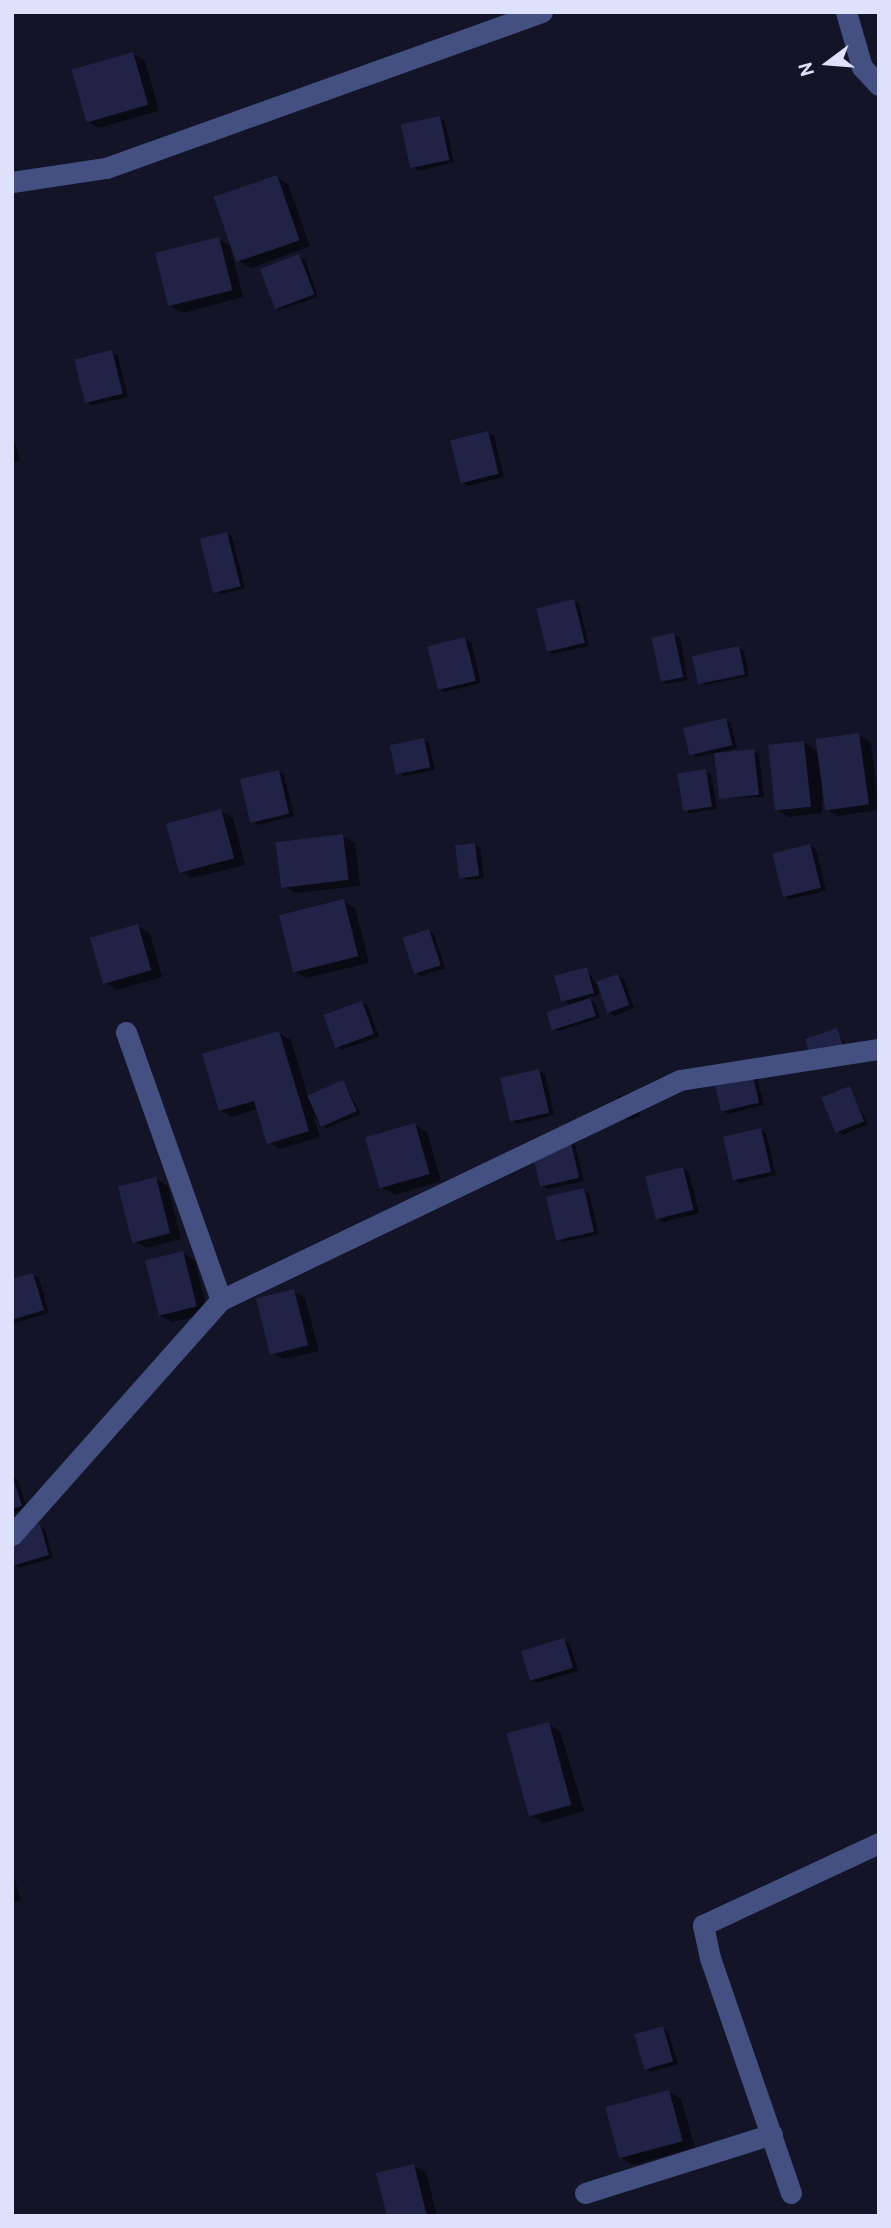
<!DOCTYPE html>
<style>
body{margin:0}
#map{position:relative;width:891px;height:2228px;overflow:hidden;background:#131427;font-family:Overpass,sans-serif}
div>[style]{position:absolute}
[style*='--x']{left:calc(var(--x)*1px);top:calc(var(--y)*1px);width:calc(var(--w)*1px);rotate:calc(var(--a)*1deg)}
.shadow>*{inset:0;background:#0007}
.building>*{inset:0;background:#212346;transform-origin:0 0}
.minor>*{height:21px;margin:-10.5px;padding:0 10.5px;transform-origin:10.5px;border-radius:10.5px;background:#435081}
span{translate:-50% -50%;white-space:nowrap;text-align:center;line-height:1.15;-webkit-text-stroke:5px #131427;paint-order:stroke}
.frame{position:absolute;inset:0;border:14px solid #dde1fb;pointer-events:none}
.north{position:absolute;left:793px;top:28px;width:70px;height:70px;-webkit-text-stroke:5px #131427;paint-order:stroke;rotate:254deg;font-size:19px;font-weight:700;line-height:28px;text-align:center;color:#dde1fb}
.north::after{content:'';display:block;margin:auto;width:24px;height:32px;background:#dde1fb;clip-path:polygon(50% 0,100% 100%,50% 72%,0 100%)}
</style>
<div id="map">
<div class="shadow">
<div style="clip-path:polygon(133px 54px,145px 61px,159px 111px,98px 128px,86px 121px)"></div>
<div style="clip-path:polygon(439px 117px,445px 121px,454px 162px,418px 171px,413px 167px)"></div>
<div style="clip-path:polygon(276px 177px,288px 184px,310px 246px,251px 268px,239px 261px)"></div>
<div style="clip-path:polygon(218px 239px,230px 246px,243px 297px,183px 313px,171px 306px)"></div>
<div style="clip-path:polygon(299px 256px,305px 259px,318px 297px,280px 310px,275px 307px)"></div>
<div style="clip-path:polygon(112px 352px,118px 356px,128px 397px,92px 405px,86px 402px)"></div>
<div style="clip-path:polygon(488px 432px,494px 436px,504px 477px,468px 486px,462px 482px)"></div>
<div style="clip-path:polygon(12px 433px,20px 460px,12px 463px)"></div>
<div style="clip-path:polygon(227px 533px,232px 537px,245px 588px,221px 594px,215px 591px)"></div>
<div style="clip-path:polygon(574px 601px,579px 604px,589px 646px,554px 654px,548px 651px)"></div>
<div style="clip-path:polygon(674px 635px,680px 638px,688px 680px,667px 684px,661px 681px)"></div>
<div style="clip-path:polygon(465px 639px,471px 642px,481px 683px,444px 692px,438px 689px)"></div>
<div style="clip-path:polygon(738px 648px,744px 651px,749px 676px,705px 685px,700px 682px)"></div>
<div style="clip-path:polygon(725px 720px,731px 723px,737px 748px,697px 757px,691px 754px)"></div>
<div style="clip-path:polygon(859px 735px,871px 742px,879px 810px,838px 816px,826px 809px,822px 776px,822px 813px,789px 817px,777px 810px,803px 742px,818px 751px)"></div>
<div style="clip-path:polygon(424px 740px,429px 743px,435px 770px,404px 776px,398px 773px)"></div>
<div style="clip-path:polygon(753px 751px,759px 754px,764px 797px,722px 798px)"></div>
<div style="clip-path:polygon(279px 771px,284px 775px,294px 816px,258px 825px,252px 821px)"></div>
<div style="clip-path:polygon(705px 771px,711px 774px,717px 809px,690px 813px,684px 809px)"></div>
<div style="clip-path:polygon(221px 811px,233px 818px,245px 865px,192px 878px,180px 871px)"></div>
<div style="clip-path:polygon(343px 836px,355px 843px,360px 886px,295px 893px,283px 886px)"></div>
<div style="clip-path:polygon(475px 844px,480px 848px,484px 878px,467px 880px,462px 877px)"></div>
<div style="clip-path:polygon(810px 846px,816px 849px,826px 891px,790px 899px,784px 896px)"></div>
<div style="clip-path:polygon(343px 901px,355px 908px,369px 963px,306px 978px,294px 971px)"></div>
<div style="clip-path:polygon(138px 926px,150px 933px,162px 977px,117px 990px,105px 983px)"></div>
<div style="clip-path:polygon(429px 931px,434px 934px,445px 968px,421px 976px,415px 972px)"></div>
<div style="clip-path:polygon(587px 969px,596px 984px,618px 976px,624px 979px,634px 1008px,614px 1016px,609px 1012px,599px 986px,599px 995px,588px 998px,595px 1003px,600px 1018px,558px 1031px,553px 1028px,571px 1005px,562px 1000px)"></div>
<div style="clip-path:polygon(362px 1002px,368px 1006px,379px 1037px,341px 1050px,336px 1046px)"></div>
<div style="clip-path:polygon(837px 1030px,847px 1048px,811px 1054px)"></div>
<div style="clip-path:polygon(279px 1033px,291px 1040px,308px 1097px,343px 1082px,361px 1114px,326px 1128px,313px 1115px,320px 1137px,280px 1149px,268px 1142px,258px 1109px,232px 1117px,220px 1110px)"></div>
<div style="clip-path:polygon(754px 1064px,764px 1105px,728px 1114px,723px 1110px)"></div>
<div style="clip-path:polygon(539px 1071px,545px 1074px,554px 1115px,518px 1124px,512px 1121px)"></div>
<div style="clip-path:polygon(849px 1088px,868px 1124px,843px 1135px,838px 1132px)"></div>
<div style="clip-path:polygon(630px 1093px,635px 1096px,641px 1116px,628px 1120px,622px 1116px,617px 1097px)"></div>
<div style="clip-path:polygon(415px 1125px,427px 1132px,441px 1181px,395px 1195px,382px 1188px)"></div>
<div style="clip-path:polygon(761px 1130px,766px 1133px,776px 1175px,740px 1183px,734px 1180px)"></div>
<div style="clip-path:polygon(574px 1140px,584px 1181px,548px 1189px,542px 1186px,533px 1145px)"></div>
<div style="clip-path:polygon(683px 1168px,689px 1172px,699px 1213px,663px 1222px,657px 1218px)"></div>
<div style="clip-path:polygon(156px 1179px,168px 1186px,181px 1239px,146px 1248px,134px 1241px)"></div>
<div style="clip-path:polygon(584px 1190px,589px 1193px,599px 1234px,563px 1242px,558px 1239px)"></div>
<div style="clip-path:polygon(183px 1253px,195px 1260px,208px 1313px,172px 1322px,160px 1315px)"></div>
<div style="clip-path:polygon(33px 1275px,39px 1278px,49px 1313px,12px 1324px,12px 1281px)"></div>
<div style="clip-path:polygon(293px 1291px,305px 1298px,319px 1351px,284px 1359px,271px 1352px)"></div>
<div style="clip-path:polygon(12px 1477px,18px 1480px,27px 1509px,12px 1513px)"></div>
<div style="clip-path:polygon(39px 1526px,45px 1529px,53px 1558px,19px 1568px,14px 1565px)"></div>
<div style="clip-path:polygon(564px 1640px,570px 1644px,578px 1671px,537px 1683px,531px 1680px)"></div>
<div style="clip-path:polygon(548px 1724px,560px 1731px,584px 1811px,544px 1823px,532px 1816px)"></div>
<div style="clip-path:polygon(12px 1871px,21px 1900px,12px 1903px)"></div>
<div style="clip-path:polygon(662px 2028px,668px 2031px,678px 2064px,651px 2072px,646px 2069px)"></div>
<div style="clip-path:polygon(669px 2092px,681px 2099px,695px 2147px,633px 2165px,621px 2158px)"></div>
<div style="clip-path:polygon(414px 2166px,426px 2172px,437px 2216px,389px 2216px)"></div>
</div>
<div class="building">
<div style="left:133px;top:52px;width:55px;height:64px;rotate:74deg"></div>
<div style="left:440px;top:116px;width:45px;height:40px;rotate:78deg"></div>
<div style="left:277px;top:175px;width:69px;height:67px;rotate:71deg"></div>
<div style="left:219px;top:237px;width:55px;height:66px;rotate:76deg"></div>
<div style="left:299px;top:254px;width:43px;height:42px;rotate:69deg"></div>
<div style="left:112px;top:350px;width:45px;height:39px;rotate:76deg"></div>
<div style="left:488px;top:431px;width:44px;height:39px;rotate:76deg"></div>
<div style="left:227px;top:532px;width:56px;height:28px;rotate:76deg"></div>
<div style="left:574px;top:599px;width:45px;height:39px;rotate:76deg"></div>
<div style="left:674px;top:633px;width:45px;height:23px;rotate:78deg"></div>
<div style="left:465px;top:637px;width:45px;height:39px;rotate:76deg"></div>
<div style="left:739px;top:646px;width:29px;height:48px;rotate:78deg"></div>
<div style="left:726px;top:718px;width:28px;height:44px;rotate:77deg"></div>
<div style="left:859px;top:733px;width:72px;height:44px;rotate:82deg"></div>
<div style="left:424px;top:738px;width:30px;height:35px;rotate:78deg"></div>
<div style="left:804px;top:741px;width:66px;height:36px;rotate:84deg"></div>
<div style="left:754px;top:749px;width:46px;height:40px;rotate:84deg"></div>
<div style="left:706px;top:769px;width:38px;height:29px;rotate:81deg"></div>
<div style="left:279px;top:770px;width:45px;height:40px;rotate:77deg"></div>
<div style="left:221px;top:809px;width:51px;height:57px;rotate:75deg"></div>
<div style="left:343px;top:834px;width:46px;height:68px;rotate:83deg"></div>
<div style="left:475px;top:843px;width:33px;height:20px;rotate:83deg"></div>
<div style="left:810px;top:844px;width:45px;height:39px;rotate:76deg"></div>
<div style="left:344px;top:899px;width:59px;height:67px;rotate:76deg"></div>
<div style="left:138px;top:924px;width:48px;height:50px;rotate:74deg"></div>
<div style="left:429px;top:929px;width:38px;height:28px;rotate:72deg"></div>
<div style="left:587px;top:967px;width:27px;height:34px;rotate:75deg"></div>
<div style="left:618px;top:974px;width:33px;height:23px;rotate:70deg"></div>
<div style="left:590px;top:998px;width:19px;height:46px;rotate:72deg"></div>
<div style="left:362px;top:1001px;width:35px;height:41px;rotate:70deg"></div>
<div style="left:837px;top:1028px;width:18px;height:34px;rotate:71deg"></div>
<div style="clip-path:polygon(279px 1031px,309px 1131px,267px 1144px,254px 1101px,219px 1111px,202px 1054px)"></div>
<div style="left:749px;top:1059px;width:45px;height:39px;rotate:77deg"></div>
<div style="left:539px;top:1069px;width:45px;height:40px;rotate:77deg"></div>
<div style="left:343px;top:1080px;width:34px;height:39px;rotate:66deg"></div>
<div style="left:850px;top:1086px;width:38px;height:31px;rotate:68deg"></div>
<div style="left:415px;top:1123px;width:53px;height:52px;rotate:74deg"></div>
<div style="left:761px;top:1128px;width:45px;height:39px;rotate:77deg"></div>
<div style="left:569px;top:1134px;width:45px;height:40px;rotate:77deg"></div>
<div style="left:683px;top:1167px;width:44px;height:39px;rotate:76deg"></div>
<div style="left:156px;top:1177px;width:58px;height:39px;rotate:76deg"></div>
<div style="left:584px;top:1188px;width:45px;height:39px;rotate:77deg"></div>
<div style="left:183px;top:1251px;width:57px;height:39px;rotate:76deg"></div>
<div style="clip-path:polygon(33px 1273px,44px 1310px,12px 1320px,12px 1279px)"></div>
<div style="left:294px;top:1289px;width:58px;height:39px;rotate:76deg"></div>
<div style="clip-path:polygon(12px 1475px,22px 1506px,12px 1509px)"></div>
<div style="clip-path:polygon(40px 1524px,49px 1555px,12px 1566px,12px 1532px)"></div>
<div style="left:564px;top:1638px;width:31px;height:45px;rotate:73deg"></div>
<div style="left:549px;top:1722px;width:86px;height:44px;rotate:75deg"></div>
<div style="left:663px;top:2026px;width:37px;height:30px;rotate:74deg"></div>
<div style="left:669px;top:2090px;width:53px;height:66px;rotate:75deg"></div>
<div style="clip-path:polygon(414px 2164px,427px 2216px,387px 2216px,376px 2173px)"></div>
</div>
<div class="minor">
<div style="--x:846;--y:12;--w:57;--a:73.8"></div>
<div style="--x:862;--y:67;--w:25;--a:47"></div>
<div style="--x:12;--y:182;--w:95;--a:-8.5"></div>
<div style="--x:106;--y:168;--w:463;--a:-19.7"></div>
<div style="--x:126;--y:1032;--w:284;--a:70.5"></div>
<div style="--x:12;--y:1535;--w:314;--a:-48.4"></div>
<div style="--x:221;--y:1300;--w:509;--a:-25.61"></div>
<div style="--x:680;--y:1080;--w:201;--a:-8.9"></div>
<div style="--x:585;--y:2193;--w:196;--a:-17.5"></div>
<div style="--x:791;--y:2193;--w:249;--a:-109"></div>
<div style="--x:710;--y:1958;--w:34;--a:-102"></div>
<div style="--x:703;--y:1925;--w:194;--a:-25"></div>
</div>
<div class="frame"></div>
<div class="north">N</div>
</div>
